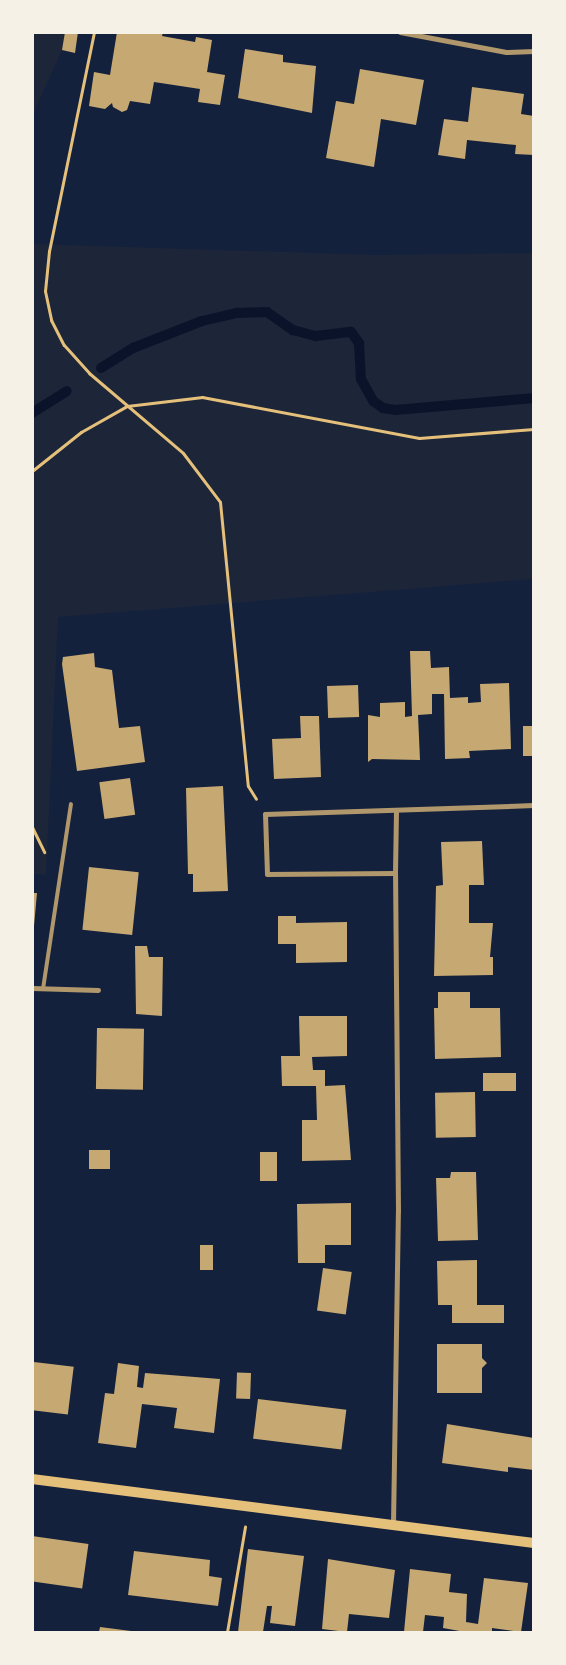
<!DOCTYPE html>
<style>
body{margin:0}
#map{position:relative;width:566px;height:1665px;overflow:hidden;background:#14213d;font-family:Commissioner,sans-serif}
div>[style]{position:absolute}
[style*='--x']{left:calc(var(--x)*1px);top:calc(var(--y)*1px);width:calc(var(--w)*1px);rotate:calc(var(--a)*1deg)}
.green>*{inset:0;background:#1d2539}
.stream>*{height:10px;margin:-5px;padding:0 5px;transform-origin:5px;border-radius:5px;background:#0b132b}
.building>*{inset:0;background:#c6a872;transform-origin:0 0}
.path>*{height:3px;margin:-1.5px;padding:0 1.5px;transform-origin:1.5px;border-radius:1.5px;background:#e5c07b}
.service>*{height:4px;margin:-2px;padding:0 2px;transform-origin:2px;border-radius:2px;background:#b1986c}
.minor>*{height:5px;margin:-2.5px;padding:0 2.5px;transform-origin:2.5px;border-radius:2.5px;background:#b1986c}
.secondary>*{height:10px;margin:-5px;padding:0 5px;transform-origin:5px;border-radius:5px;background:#e5c07b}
span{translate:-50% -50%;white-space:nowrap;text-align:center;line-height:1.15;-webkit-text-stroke:4.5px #f6f1e7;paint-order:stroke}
.frame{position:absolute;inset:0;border:34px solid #f6f1e7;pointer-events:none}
</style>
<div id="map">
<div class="green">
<div style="clip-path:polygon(33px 33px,65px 33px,62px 50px,33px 114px)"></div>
<div style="clip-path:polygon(33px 244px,375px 255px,533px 253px,533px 579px,58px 617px,46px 875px,33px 874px)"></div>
</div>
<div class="stream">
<div style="--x:101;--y:368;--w:38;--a:-32"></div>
<div style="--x:133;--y:348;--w:74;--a:-21.4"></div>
<div style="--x:202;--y:321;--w:37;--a:-13"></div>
<div style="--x:238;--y:313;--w:29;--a:-2"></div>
<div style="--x:267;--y:312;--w:32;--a:35"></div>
<div style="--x:293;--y:330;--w:24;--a:15"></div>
<div style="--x:316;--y:336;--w:35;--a:-7"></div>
<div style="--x:351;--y:332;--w:14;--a:54"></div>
<div style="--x:359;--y:343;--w:36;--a:87"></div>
<div style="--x:361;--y:379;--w:25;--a:61"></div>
<div style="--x:373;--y:401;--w:12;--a:35"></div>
<div style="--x:383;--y:408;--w:12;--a:9"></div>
<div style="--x:395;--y:410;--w:140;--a:-4.9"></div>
<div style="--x:32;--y:413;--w:41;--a:-32.2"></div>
</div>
<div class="building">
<div style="clip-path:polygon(65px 32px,78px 32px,75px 53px,62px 50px)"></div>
<div style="clip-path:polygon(117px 32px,163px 32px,162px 36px,195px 42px,196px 37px,212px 40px,207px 72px,225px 75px,220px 105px,198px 102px,200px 89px,154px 82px,150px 104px,130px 101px,127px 110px,122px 112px,113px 107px,112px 103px,105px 109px,89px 106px,94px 72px,110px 75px)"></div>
<div style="clip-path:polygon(245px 49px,283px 55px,283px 62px,316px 66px,312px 113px,238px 98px)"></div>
<div style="clip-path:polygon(360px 69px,424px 80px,416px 125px,381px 119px,374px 167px,326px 158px,336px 101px,354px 104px)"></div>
<div style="clip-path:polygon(472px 87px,524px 94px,521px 114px,534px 116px,534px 155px,515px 154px,516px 145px,467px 140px,465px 159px,438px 155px,444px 119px,468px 122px)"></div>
<div style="clip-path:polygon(410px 651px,430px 651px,431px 668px,449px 667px,450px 698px,468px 697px,468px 703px,481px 702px,480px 684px,509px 683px,511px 749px,469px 751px,470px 758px,445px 759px,444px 694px,432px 694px,432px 714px,418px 715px,420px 760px,372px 759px,368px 762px,368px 715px,380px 717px,380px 703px,405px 702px,405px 717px,412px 716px)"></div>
<div style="clip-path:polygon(94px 653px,95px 667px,112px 670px,119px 728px,140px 726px,145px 762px,77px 771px,62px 664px,63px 657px)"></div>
<div style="left:358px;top:685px;width:32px;height:31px;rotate:88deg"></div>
<div style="clip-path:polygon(300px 716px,319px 716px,321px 777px,274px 779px,272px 739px,301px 738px)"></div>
<div style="left:534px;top:726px;width:30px;height:11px;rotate:90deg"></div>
<div style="left:130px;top:778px;width:37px;height:31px;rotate:82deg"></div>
<div style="clip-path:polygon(223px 786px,228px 891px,193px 892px,193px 874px,188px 874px,186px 788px)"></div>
<div style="clip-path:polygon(482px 841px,484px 885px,469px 885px,469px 923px,493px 923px,490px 957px,493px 957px,493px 975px,434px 976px,436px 886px,443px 885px,441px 842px)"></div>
<div style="left:89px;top:867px;width:50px;height:63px;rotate:6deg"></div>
<div style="clip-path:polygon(32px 893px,37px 893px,34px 926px,32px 926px)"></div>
<div style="clip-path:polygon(278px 916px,296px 916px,296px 923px,347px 922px,347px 962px,296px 963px,296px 944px,278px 944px)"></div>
<div style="clip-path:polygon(135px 946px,147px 946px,149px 957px,163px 957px,162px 1016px,136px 1014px)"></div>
<div style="clip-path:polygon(438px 992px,470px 992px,470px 1008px,500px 1008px,501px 1057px,435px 1059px,434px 1008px,438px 1008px)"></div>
<div style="clip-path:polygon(299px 1016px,347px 1016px,347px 1056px,312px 1057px,313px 1070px,325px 1070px,325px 1086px,345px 1085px,351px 1160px,302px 1161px,302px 1120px,317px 1120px,316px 1086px,282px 1086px,281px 1056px,300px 1056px)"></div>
<div style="left:97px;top:1028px;width:47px;height:61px;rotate:1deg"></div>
<div style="left:483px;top:1073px;width:33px;height:18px"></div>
<div style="left:475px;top:1092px;width:45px;height:40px;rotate:89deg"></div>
<div style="left:89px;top:1150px;width:21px;height:19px"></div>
<div style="left:260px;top:1152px;width:17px;height:29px"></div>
<div style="clip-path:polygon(451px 1172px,476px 1172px,478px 1240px,438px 1241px,436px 1178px,450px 1178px)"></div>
<div style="clip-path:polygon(351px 1203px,351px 1245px,325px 1245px,325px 1263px,298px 1263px,297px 1204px)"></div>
<div style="left:200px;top:1245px;width:13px;height:25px"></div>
<div style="clip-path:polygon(477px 1260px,477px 1305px,504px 1305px,504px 1323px,452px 1323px,452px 1305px,438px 1305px,437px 1261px)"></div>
<div style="left:323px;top:1268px;width:29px;height:43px;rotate:8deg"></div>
<div style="clip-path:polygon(437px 1344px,482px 1344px,482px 1358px,487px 1363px,482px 1368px,482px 1393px,437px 1393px)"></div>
<div style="left:34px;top:1362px;width:40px;height:48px;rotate:7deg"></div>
<div style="clip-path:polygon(118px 1363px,139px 1366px,137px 1387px,143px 1388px,145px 1373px,220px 1379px,214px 1433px,174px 1428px,177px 1408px,142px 1404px,136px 1448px,98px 1443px,105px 1393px,114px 1394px)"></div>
<div style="left:251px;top:1373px;width:26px;height:14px;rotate:92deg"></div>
<div style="left:258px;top:1399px;width:89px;height:40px;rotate:7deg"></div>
<div style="clip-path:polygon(447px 1424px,534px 1438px,534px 1470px,508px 1467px,508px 1472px,442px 1463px)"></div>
<div style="left:32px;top:1536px;width:57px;height:45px;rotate:8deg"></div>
<div style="clip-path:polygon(248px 1549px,304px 1556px,295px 1626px,270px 1623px,272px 1606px,267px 1606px,263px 1632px,238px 1632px)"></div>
<div style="clip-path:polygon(134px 1551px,210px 1560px,209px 1576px,222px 1578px,218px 1606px,128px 1595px)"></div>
<div style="clip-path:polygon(328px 1559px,395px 1570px,389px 1618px,349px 1614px,347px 1632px,322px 1629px)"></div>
<div style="clip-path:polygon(410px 1569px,451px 1574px,449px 1592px,467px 1594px,466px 1622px,478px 1624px,484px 1578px,528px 1583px,521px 1632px,492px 1628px,492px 1632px,465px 1632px,443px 1628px,444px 1617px,425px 1615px,423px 1632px,404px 1632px)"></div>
<div style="clip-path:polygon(100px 1627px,131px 1631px,131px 1632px,99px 1632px)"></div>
</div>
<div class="path">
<div style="--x:94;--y:32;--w:224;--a:101.6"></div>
<div style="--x:49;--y:251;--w:40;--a:95.7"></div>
<div style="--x:45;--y:291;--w:30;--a:78"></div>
<div style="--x:51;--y:320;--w:28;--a:63"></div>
<div style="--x:64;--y:345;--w:38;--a:48"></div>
<div style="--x:89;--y:373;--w:123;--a:40.4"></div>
<div style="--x:183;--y:453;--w:61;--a:52.9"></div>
<div style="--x:220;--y:502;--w:285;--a:84.4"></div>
<div style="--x:248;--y:786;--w:15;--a:58"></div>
<div style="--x:32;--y:471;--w:63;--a:-38.5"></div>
<div style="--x:81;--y:432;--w:53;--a:-29.5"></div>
<div style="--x:127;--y:406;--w:76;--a:-6.8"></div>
<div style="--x:202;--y:397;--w:221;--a:10.7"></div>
<div style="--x:419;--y:438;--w:115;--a:-4.5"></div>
<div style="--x:32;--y:827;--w:28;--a:64"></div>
<div style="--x:227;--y:1632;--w:107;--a:-80.3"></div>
</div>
<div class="service">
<div style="--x:43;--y:989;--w:187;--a:-81.4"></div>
</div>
<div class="minor">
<div style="--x:400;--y:32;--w:108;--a:10.7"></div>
<div style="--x:506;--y:52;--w:28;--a:-2"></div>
<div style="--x:396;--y:810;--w:63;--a:90.9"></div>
<div style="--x:395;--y:873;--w:128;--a:179.6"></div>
<div style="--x:267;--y:874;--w:60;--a:-91.9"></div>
<div style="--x:265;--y:814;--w:269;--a:-1.9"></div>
<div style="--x:32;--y:988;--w:66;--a:1.7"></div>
<div style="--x:393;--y:1524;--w:313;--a:-89.1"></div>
<div style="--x:398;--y:1211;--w:338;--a:-90.5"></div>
</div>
<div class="secondary">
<div style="--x:32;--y:1479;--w:506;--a:7.27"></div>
</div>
<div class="frame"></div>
</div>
